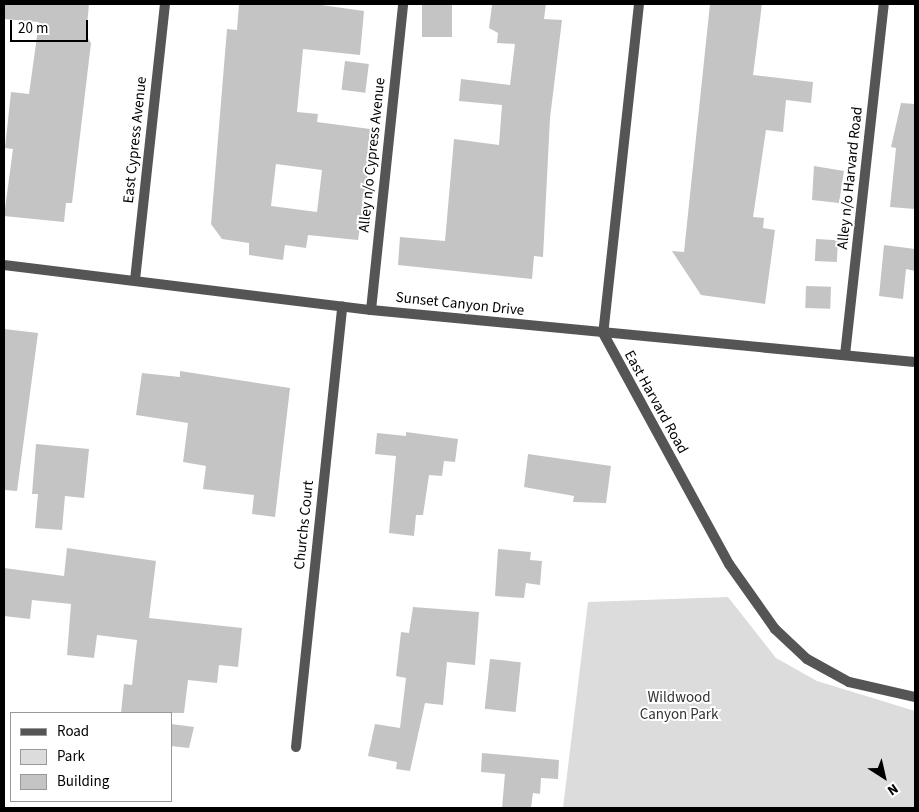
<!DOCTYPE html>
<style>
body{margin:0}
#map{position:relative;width:919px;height:812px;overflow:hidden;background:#fff;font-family:"Source Sans 3",sans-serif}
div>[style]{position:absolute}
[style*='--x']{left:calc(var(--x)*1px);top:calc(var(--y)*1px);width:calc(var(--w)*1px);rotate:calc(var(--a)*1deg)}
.green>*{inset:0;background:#dcdcdc}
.building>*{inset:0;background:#c4c4c4;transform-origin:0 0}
.lane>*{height:10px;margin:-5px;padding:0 5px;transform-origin:5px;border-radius:5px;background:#555}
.street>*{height:10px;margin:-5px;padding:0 5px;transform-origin:5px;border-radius:5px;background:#555}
span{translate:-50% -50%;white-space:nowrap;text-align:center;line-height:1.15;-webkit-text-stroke:4px #fff;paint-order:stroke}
.street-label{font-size:15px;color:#000}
.park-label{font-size:15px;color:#333}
.frame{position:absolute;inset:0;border:5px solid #000;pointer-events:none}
.legend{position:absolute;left:10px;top:712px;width:162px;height:90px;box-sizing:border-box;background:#fff;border:1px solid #999;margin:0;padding:6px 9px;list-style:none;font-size:15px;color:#000}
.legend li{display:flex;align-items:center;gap:10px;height:25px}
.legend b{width:25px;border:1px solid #999}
.north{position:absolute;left:859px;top:752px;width:50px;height:50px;-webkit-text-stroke:4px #fff;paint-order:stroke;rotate:145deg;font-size:14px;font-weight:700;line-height:20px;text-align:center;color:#000}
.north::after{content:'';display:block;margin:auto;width:18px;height:22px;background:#000;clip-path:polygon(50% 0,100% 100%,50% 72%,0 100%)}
.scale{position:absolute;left:10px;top:20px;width:78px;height:22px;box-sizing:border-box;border:2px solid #000;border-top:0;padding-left:6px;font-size:15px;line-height:18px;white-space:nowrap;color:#000;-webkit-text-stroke:4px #fff;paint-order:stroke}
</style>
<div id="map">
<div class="green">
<div style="clip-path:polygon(728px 597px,776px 658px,817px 681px,915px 711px,915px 808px,563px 808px,588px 602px)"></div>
</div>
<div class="building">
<div style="clip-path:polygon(4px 4px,89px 4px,86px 36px,91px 43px,72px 203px,66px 203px,64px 222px,4px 216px,13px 149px,5px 148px,11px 92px,29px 94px,39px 22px,4px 19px)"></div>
<div style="clip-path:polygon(evenodd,239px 4px,314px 4px,364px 11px,360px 55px,303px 49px,297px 112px,318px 114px,317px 122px,370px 129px,368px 152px,371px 153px,358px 240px,308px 235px,306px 248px,285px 245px,283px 260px,249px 255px,249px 243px,222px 239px,211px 224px,227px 29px,237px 30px,239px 4px,276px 164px,322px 170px,317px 212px,271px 206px,276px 164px)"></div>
<div style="left:422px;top:4px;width:30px;height:33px"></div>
<div style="clip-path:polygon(508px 4px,546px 4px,544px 19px,562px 20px,550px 118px,543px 257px,534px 256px,532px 279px,398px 265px,400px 237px,445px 241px,454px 139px,499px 145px,502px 105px,459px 101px,461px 79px,510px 85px,515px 44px,497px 43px,498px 33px,489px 28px,492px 5px)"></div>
<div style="clip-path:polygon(710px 4px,762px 4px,753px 75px,813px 82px,811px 103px,786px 100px,783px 132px,766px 130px,753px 217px,764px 218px,763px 228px,775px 230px,765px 304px,701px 295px,672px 251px,684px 252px)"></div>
<div style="left:345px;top:61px;width:24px;height:29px;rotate:7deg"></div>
<div style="clip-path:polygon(901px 103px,915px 104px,915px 209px,890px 207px,896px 148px,891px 147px)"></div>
<div style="clip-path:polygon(814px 166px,844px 171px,839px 203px,812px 200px)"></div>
<div style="left:816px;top:239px;width:22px;height:22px;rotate:3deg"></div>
<div style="clip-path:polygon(884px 245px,915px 249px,915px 271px,906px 269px,903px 299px,879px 296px)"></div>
<div style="left:806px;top:286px;width:25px;height:22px;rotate:2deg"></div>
<div style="clip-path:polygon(4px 329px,38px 333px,17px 491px,4px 490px)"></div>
<div style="clip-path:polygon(180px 371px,290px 388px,275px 517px,252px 514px,254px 495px,203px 489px,206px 466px,183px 462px,188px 423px,136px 415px,142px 373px,180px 377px)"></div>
<div style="clip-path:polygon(406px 432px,458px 439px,455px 462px,444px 461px,442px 476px,429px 475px,423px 515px,416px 515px,414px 536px,389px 533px,396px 456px,375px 454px,377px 433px,406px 436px)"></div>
<div style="clip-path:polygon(36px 444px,89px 449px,84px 498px,65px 496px,62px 530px,35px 528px,38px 494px,32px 494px)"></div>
<div style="clip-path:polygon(528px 454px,611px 466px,606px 503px,573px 502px,574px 496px,524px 487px)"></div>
<div style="clip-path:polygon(67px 548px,156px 561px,149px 618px,242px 628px,238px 667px,219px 665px,217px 683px,188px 680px,184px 713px,121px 713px,124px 684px,132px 685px,137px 640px,97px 635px,94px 658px,67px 655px,71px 604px,32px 600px,30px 619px,4px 616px,4px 568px,64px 576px)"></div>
<div style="clip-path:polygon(498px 549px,531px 552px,530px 560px,542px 561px,540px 585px,526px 583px,524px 598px,495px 596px)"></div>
<div style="clip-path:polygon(413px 607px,479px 612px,475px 665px,447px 662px,443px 705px,425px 703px,410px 771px,396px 769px,397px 762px,368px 756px,375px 724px,400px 728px,406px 678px,396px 676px,401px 632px,409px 633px)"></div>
<div style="left:490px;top:659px;width:31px;height:50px;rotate:6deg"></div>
<div style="clip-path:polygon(171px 724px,194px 727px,189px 748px,171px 746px)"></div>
<div style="clip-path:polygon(482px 753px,559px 760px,558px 779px,541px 778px,540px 794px,533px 793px,531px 808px,502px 808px,505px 774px,481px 772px)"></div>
</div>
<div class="lane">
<div style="--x:371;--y:310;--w:308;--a:-84"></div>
<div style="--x:845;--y:355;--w:353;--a:-83.7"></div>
</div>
<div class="street">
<div style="--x:639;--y:4;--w:331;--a:96.2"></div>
<div style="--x:603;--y:333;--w:263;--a:61.4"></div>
<div style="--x:729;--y:564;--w:80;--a:54.7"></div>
<div style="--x:775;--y:629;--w:44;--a:43.2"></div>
<div style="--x:807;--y:659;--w:48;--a:28.7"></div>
<div style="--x:849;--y:682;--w:68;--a:12.8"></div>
<div style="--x:4;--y:265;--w:370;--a:7"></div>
<div style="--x:371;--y:310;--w:546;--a:5.46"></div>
<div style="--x:135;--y:280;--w:278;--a:-83.8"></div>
<div style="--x:296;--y:747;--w:443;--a:-84"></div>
</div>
<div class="street-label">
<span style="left:135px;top:140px;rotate:-84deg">East Cypress Avenue</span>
<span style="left:372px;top:155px;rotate:-84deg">Alley n/o Cypress Avenue</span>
<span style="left:850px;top:178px;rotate:-84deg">Alley n/o Harvard Road</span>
<span style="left:460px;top:304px;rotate:6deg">Sunset Canyon Drive</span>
<span style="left:656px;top:402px;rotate:61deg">East Harvard Road</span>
<span style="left:304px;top:525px;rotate:-84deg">Churchs Court</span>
</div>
<div class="park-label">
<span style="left:679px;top:706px">Wildwood<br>Canyon Park</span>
</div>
<div class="frame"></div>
<ul class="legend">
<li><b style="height:6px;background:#555"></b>Road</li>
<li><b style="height:14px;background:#dcdcdc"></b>Park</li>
<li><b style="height:14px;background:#c4c4c4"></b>Building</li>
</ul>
<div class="north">N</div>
<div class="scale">20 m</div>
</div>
